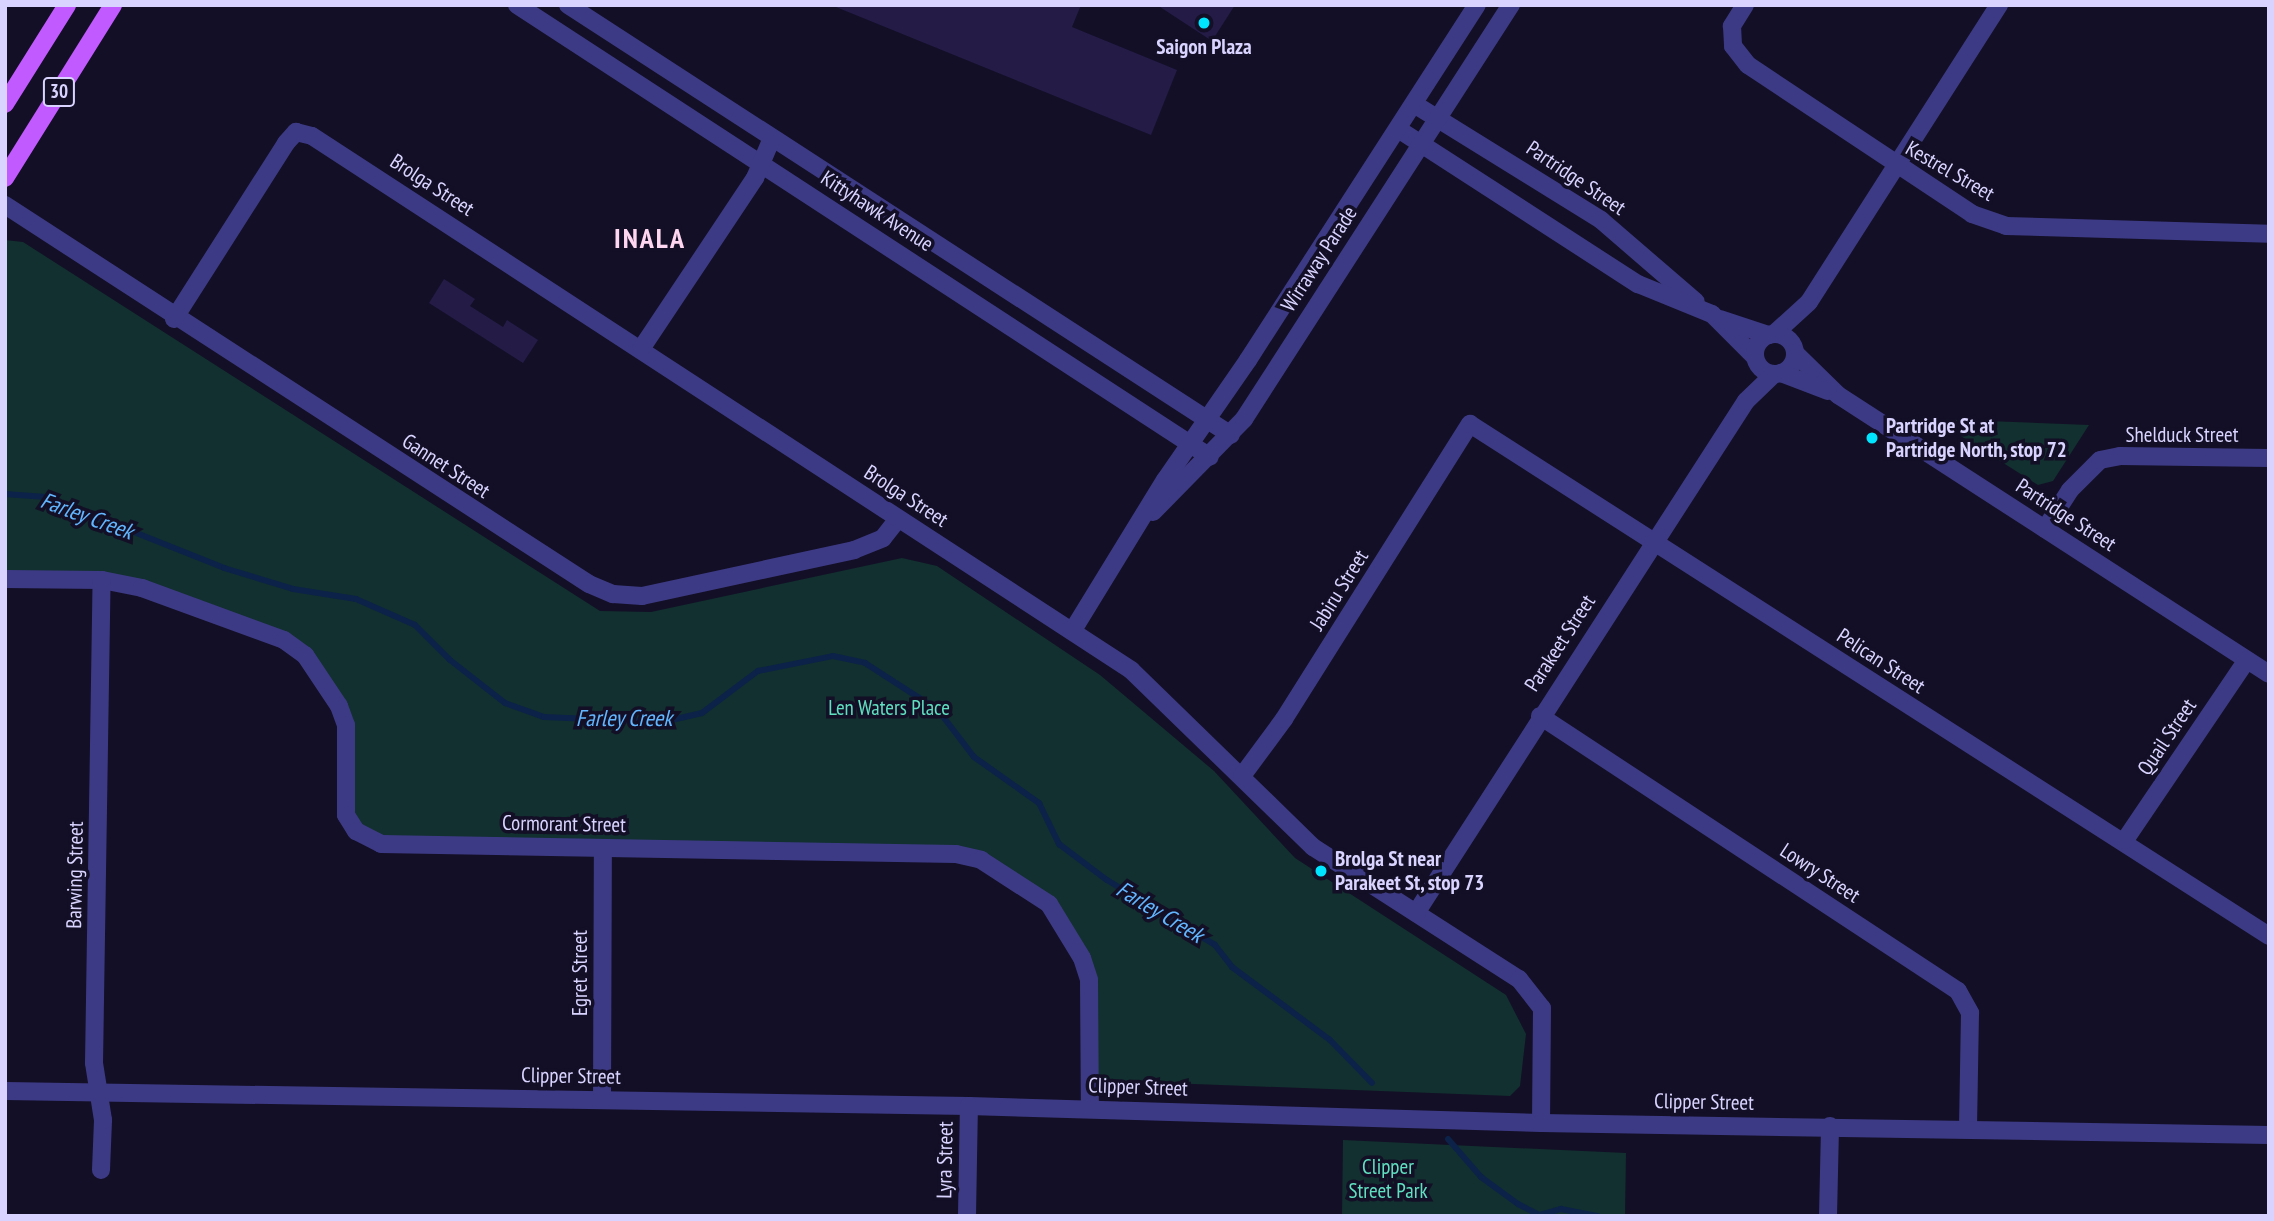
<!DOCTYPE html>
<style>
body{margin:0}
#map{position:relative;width:2274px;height:1221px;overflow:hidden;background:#130f26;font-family:"PT Sans Narrow",sans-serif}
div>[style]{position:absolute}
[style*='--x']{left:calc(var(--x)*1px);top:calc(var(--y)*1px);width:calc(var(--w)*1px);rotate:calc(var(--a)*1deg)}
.green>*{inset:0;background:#12302f}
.stream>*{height:6px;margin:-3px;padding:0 3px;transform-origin:3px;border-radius:3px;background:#0c2248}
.building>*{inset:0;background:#241b47}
.minor>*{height:18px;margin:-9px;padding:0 9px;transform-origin:9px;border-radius:9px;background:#3d3a85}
.minor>.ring{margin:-9px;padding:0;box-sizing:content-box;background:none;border:18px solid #3d3a85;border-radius:50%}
.major>*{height:18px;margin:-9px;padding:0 9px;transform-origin:9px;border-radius:9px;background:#c25bff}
.dots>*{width:19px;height:19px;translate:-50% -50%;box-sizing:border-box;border:4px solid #130f26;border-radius:50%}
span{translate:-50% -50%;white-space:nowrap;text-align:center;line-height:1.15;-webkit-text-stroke:7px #130f26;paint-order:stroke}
.shield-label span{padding:2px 5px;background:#130f26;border:2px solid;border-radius:5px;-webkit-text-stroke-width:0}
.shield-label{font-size:19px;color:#d9d4ff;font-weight:700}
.poi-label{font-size:21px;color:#d9d4ff;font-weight:700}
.left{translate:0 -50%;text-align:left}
.street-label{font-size:21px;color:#d9d4ff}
.park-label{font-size:21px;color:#5fe0c0}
.water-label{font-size:23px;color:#62b6ff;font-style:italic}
.district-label{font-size:28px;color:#ffd6f0;font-weight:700;letter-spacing:2px}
.frame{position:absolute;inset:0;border:7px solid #d9d4ff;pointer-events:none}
</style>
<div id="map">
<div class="green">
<div style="clip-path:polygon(5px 240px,23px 242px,600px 611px,651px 612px,902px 558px,937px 566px,1100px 675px,1214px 771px,1295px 858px,1506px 995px,1526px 1034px,1520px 1086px,1510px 1096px,1090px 1080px,1089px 980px,1049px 904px,981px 860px,381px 844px,356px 831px,346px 725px,305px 656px,142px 588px,5px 579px)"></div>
<div style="clip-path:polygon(1934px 419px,2089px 425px,2053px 481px,2038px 485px)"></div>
<div style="clip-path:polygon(1343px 1140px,1626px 1153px,1625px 1216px,1342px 1216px)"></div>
</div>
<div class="stream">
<div style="--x:5;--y:494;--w:41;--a:4.2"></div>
<div style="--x:46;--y:497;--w:192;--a:21.7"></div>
<div style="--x:224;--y:568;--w:72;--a:16.9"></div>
<div style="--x:293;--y:589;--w:64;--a:9"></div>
<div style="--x:356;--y:599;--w:64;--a:23.8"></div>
<div style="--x:415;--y:625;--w:49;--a:45"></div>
<div style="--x:450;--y:660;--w:70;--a:38"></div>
<div style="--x:505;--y:703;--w:41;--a:19.7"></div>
<div style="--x:544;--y:717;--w:119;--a:2.4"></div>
<div style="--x:663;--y:722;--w:40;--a:-13"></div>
<div style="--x:702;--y:713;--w:70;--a:-36.9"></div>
<div style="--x:758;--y:671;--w:76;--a:-11.3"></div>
<div style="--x:833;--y:656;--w:33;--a:12"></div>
<div style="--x:865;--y:663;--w:87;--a:32.8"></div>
<div style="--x:938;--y:710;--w:59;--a:52.5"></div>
<div style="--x:974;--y:757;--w:80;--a:35.3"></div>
<div style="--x:1039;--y:803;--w:46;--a:64"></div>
<div style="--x:1059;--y:844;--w:60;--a:36.9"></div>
<div style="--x:1107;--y:880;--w:126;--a:31"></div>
<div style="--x:1215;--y:945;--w:28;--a:52"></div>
<div style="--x:1232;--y:967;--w:122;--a:36.7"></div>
<div style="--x:1330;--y:1040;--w:60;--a:45.7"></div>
<div style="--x:1448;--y:1139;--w:50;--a:49"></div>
<div style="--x:1481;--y:1177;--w:46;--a:36.1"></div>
<div style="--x:1518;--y:1204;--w:25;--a:27"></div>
<div style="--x:1540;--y:1215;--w:22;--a:-16"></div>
<div style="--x:1561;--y:1209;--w:38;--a:11"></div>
</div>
<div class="building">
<div style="clip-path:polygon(831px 5px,1081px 5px,1072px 27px,1177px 70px,1151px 135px)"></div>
<div style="clip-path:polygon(1157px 5px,1235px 5px,1212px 41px)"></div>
<div style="clip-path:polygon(444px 279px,475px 299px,470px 306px,503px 327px,507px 320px,538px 340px,523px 363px,429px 303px)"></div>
</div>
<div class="minor">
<div style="--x:517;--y:5;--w:827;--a:33.11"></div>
<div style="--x:568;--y:5;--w:790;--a:32.97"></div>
<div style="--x:1745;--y:5;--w:25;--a:122"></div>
<div style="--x:1732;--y:26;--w:20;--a:87"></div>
<div style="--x:1733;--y:46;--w:24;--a:52"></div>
<div style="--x:1748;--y:65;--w:269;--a:33.6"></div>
<div style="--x:1972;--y:214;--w:36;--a:19"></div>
<div style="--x:2006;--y:226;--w:263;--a:1.7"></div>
<div style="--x:1414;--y:104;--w:220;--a:31.8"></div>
<div style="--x:1601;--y:220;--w:125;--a:40.8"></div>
<div style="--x:1398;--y:129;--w:286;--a:32.9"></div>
<div style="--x:1638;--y:284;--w:80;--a:22.1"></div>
<div style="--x:1712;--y:314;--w:61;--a:45"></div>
<div style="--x:5;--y:205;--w:696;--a:32.98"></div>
<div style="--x:589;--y:584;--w:26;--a:23"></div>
<div style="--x:613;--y:594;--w:29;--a:4"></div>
<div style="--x:642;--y:596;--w:217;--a:-12.2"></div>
<div style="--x:854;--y:550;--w:31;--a:-22"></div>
<div style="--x:883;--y:538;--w:24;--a:-52"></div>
<div style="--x:174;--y:319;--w:209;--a:-57.5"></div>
<div style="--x:286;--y:143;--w:15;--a:-48"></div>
<div style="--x:296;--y:132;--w:16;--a:14"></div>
<div style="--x:312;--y:136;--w:978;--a:33.1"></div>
<div style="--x:1131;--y:670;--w:254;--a:44.2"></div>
<div style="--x:1313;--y:847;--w:245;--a:32.7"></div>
<div style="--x:1519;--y:979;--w:37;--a:52"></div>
<div style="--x:1542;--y:1008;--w:115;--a:90.5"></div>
<div style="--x:1720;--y:319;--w:51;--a:18.4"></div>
<div style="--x:1774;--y:334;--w:47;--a:-42.4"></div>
<div style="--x:1809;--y:302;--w:353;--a:-57.4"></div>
<div class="ring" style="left:1755px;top:334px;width:22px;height:22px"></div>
<div style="--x:641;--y:349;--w:206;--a:-56.3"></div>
<div style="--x:755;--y:178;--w:43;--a:-67"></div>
<div style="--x:1795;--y:353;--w:60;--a:44.3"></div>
<div style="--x:1838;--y:395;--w:513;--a:32.92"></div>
<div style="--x:1781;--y:373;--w:50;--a:21"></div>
<div style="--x:1153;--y:512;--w:130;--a:-45.6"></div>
<div style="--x:1244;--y:419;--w:493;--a:-57.2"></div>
<div style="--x:2045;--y:529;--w:46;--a:-57.3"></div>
<div style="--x:2070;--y:490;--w:42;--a:-45"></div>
<div style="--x:2100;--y:460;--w:20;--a:-11"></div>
<div style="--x:2120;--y:456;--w:149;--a:0.8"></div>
<div style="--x:5;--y:579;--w:97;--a:0.6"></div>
<div style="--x:102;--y:580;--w:41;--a:11.3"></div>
<div style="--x:142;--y:588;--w:151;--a:20.1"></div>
<div style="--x:284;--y:640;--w:26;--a:36"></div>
<div style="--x:305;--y:655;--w:61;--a:56.3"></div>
<div style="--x:339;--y:706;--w:20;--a:70"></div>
<div style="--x:346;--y:725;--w:90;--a:90"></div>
<div style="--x:346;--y:815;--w:19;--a:58"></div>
<div style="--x:356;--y:831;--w:28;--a:27"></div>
<div style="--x:381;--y:844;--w:575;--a:1"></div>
<div style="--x:956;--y:854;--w:26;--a:13"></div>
<div style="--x:981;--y:860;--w:81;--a:32.9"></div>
<div style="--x:1049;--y:904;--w:63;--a:58.6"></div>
<div style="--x:1082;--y:958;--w:23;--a:72"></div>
<div style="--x:1089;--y:980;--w:128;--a:89.6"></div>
<div style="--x:1073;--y:630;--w:176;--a:-58.5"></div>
<div style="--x:1165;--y:480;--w:146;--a:-55.3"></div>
<div style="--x:1248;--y:360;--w:422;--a:-57.2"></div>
<div style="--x:1540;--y:716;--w:500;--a:33.34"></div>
<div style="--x:1958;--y:991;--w:25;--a:61"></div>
<div style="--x:1970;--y:1013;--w:116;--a:91"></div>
<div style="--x:1242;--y:776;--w:71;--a:-53.6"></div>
<div style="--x:1284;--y:719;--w:349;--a:-57.8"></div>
<div style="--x:1470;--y:424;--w:949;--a:32.65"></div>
<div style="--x:2125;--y:840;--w:217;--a:-55.9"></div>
<div style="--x:1416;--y:913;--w:609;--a:-57.2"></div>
<div style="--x:1746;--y:401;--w:39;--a:-44"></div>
<div style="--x:5;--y:1091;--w:964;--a:0.89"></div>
<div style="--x:969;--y:1106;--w:572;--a:1.7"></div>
<div style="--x:1541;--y:1123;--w:728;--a:0.94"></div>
<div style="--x:602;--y:1099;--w:251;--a:-89.8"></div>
<div style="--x:101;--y:1170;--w:50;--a:-87.7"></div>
<div style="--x:103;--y:1120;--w:58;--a:-99"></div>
<div style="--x:94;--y:1063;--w:483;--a:-89.1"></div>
<div style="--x:967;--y:1216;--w:110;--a:-89"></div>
<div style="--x:1828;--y:1216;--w:90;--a:-88.7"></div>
</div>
<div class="major">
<div style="--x:5;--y:104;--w:117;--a:-57.9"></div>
<div style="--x:5;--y:178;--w:204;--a:-58"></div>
</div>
<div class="dots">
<div style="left:1204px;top:23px;background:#00e5ff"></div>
<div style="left:1872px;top:438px;background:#00e5ff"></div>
<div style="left:1321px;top:871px;background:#00e5ff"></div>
</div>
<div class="shield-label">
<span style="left:59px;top:92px">30</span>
</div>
<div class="poi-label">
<span style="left:1204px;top:47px">Saigon Plaza</span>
<span class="left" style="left:1886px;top:438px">Partridge St at<br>Partridge North, stop 72</span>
<span class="left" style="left:1335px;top:871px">Brolga St near<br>Parakeet St, stop 73</span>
</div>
<div class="street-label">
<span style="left:1950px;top:171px;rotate:30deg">Kestrel Street</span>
<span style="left:1576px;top:178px;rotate:34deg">Partridge Street</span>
<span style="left:432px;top:185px;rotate:33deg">Brolga Street</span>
<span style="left:877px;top:211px;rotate:33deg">Kittyhawk Avenue</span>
<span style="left:1319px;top:259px;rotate:-57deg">Wirraway Parade</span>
<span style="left:2182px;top:435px">Shelduck Street</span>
<span style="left:446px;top:466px;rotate:33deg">Gannet Street</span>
<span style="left:906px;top:496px;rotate:33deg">Brolga Street</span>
<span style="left:2066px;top:515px;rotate:33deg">Partridge Street</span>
<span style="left:1339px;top:590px;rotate:-58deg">Jabiru Street</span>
<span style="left:1560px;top:643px;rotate:-57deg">Parakeet Street</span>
<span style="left:1881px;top:661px;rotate:33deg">Pelican Street</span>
<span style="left:2167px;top:737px;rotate:-56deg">Quail Street</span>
<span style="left:564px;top:824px;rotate:1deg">Cormorant Street</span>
<span style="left:1820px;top:873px;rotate:33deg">Lowry Street</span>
<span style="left:75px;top:875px;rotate:-89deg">Barwing Street</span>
<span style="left:580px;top:973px;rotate:-90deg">Egret Street</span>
<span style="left:571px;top:1076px;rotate:1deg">Clipper Street</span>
<span style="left:1138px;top:1087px;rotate:2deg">Clipper Street</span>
<span style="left:1704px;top:1102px;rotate:1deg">Clipper Street</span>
<span style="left:945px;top:1160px;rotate:-89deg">Lyra Street</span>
</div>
<div class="park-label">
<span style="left:889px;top:708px">Len Waters Place</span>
<span style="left:1388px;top:1179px">Clipper<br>Street Park</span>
</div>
<div class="water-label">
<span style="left:87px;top:516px;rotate:20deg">Farley Creek</span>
<span style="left:624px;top:718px">Farley Creek</span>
<span style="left:1160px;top:912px;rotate:31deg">Farley Creek</span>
</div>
<div class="district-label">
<span style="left:650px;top:238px">INALA</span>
</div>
<div class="frame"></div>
</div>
